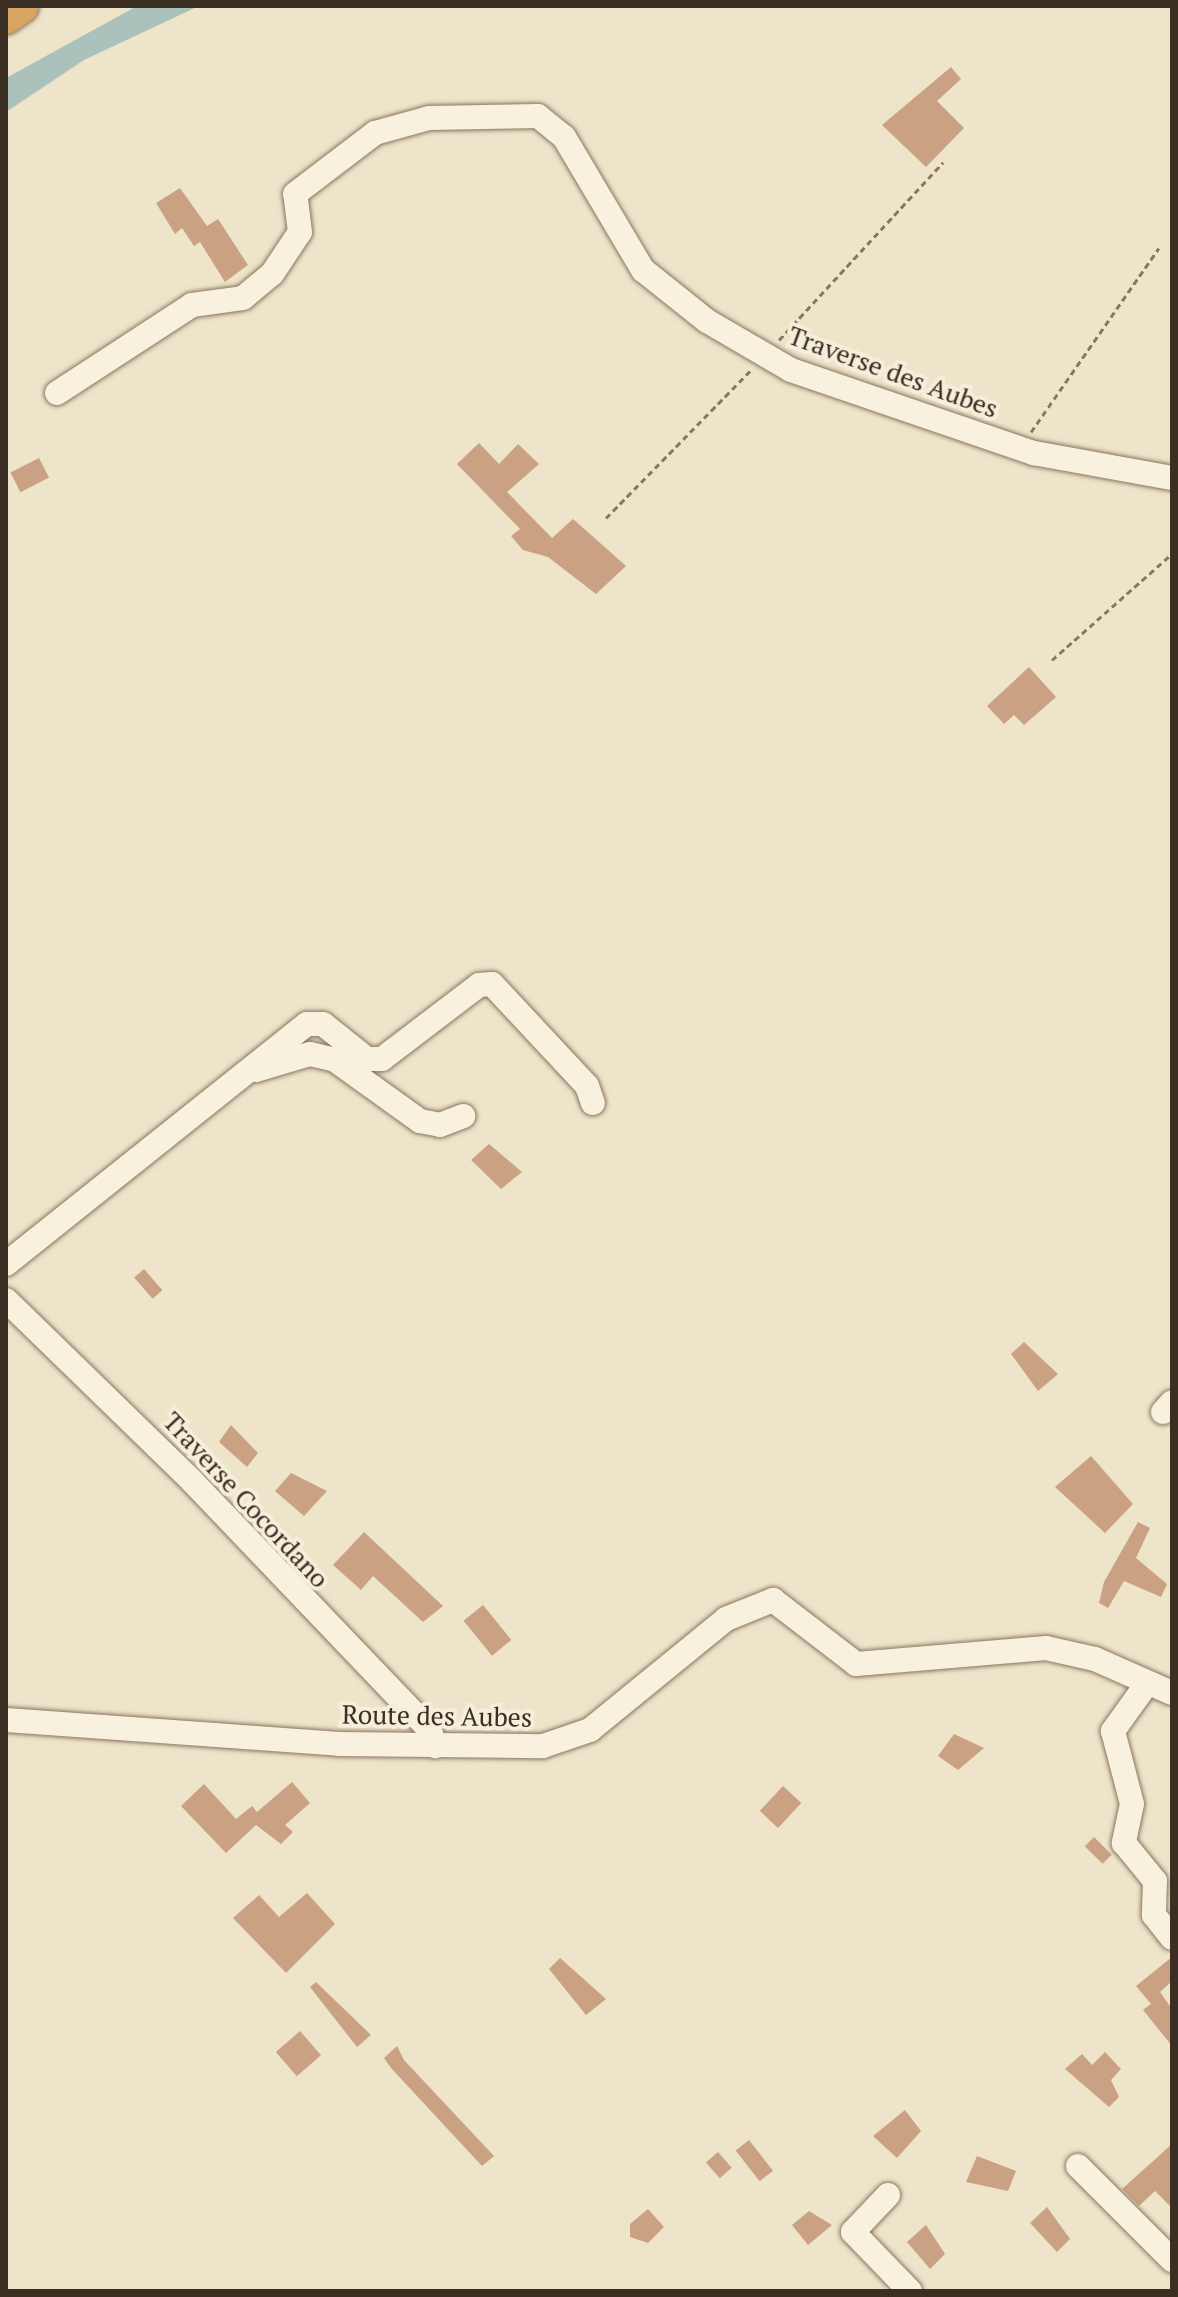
<!DOCTYPE html>
<style>
body{margin:0}
#map{position:relative;width:1178px;height:2297px;overflow:hidden;background:#ede4ca;font-family:"PT Serif",serif}
div>[style]{position:absolute}
[style*='--x']{left:calc(var(--x)*1px);top:calc(var(--y)*1px);width:calc(var(--w)*1px);rotate:calc(var(--a)*1deg)}
.water>*{inset:0;background:#abc2bc}
.building>*{inset:0;background:#caa182;transform-origin:0 0}
.path>*{height:3px;margin-top:-1.5px;transform-origin:0;background:repeating-linear-gradient(90deg,#8a765f 0 6px,transparent 0 10px)}
.roads{filter:drop-shadow(0 0 2px #8a765f) drop-shadow(0 0 2px #8a765f)}
.minor>*{height:24px;margin:-12px;padding:0 12px;transform-origin:12px;border-radius:12px;background:#f8f1de}
.highway>*{height:34px;margin:-17px;padding:0 17px;transform-origin:17px;border-radius:17px;background:#d7a561}
span{translate:-50% -50%;white-space:nowrap;text-align:center;line-height:1.15;-webkit-text-stroke:8px #f5eeda;paint-order:stroke}
.street-label{font-size:26px;color:#3b2e22}
.frame{position:absolute;inset:0;border:8px solid #3b2e22;pointer-events:none}
</style>
<div id="map">
<div class="water">
<div style="clip-path:polygon(137px 6px,199px 6px,84px 60px,6px 112px,6px 78px)"></div>
</div>
<div class="building">
<div style="clip-path:polygon(951px 67px,961px 79px,937px 101px,964px 128px,926px 167px,882px 125px)"></div>
<div style="clip-path:polygon(180px 188px,207px 226px,218px 219px,248px 265px,225px 282px,200px 242px,194px 246px,182px 228px,175px 234px,156px 203px)"></div>
<div style="clip-path:polygon(479px 443px,499px 464px,518px 444px,539px 464px,507px 492px,552px 538px,573px 519px,626px 566px,596px 594px,548px 557px,523px 550px,511px 536px,520px 529px,457px 464px)"></div>
<div style="left:39px;top:458px;width:22px;height:32px;rotate:63deg"></div>
<div style="clip-path:polygon(1029px 667px,1056px 697px,1024px 725px,1014px 715px,1004px 724px,987px 706px)"></div>
<div style="clip-path:polygon(489px 1144px,522px 1172px,501px 1189px,471px 1160px)"></div>
<div style="left:144px;top:1269px;width:28px;height:13px;rotate:49deg"></div>
<div style="clip-path:polygon(1024px 1342px,1058px 1374px,1038px 1391px,1011px 1354px)"></div>
<div style="clip-path:polygon(231px 1425px,258px 1453px,247px 1467px,219px 1442px)"></div>
<div style="clip-path:polygon(1091px 1456px,1133px 1504px,1105px 1533px,1055px 1487px)"></div>
<div style="clip-path:polygon(291px 1473px,327px 1491px,304px 1516px,275px 1491px)"></div>
<div style="clip-path:polygon(1138px 1522px,1150px 1528px,1136px 1558px,1167px 1584px,1161px 1597px,1124px 1581px,1108px 1608px,1099px 1603px,1104px 1582px)"></div>
<div style="clip-path:polygon(364px 1532px,396px 1562px,443px 1606px,423px 1622px,373px 1576px,361px 1590px,333px 1565px)"></div>
<div style="left:483px;top:1605px;width:45px;height:25px;rotate:51deg"></div>
<div style="clip-path:polygon(954px 1734px,984px 1748px,958px 1770px,938px 1756px)"></div>
<div style="clip-path:polygon(292px 1782px,310px 1803px,285px 1825px,293px 1832px,281px 1844px,256px 1825px,226px 1853px,181px 1806px,204px 1784px,236px 1819px,252px 1806px,257px 1812px)"></div>
<div style="left:783px;top:1786px;width:25px;height:34px;rotate:43deg"></div>
<div style="left:1094px;top:1837px;width:25px;height:13px;rotate:45deg"></div>
<div style="clip-path:polygon(307px 1893px,335px 1924px,286px 1973px,233px 1918px,259px 1895px,279px 1917px)"></div>
<div style="clip-path:polygon(1172px 1957px,1172px 1981px,1160px 1992px,1172px 2009px,1172px 2046px,1143px 2010px,1151px 2004px,1136px 1986px)"></div>
<div style="clip-path:polygon(560px 1958px,606px 1999px,586px 2015px,549px 1969px)"></div>
<div style="clip-path:polygon(316px 1982px,371px 2035px,357px 2047px,310px 1987px)"></div>
<div style="left:300px;top:2031px;width:32px;height:32px;rotate:49deg"></div>
<div style="clip-path:polygon(397px 2046px,404px 2060px,494px 2156px,482px 2166px,391px 2068px,384px 2058px)"></div>
<div style="clip-path:polygon(1105px 2052px,1121px 2069px,1111px 2080px,1119px 2097px,1109px 2107px,1065px 2069px,1082px 2054px,1092px 2065px)"></div>
<div style="clip-path:polygon(905px 2110px,921px 2131px,897px 2158px,873px 2136px)"></div>
<div style="left:749px;top:2140px;width:39px;height:17px;rotate:52deg"></div>
<div style="clip-path:polygon(1172px 2144px,1172px 2208px,1155px 2191px,1139px 2206px,1122px 2189px)"></div>
<div style="left:718px;top:2152px;width:21px;height:16px;rotate:49deg"></div>
<div style="clip-path:polygon(977px 2156px,1016px 2171px,1008px 2191px,966px 2182px)"></div>
<div style="clip-path:polygon(1047px 2207px,1070px 2239px,1057px 2252px,1030px 2223px)"></div>
<div style="clip-path:polygon(648px 2209px,664px 2227px,648px 2243px,630px 2237px,630px 2224px)"></div>
<div style="clip-path:polygon(809px 2211px,832px 2225px,808px 2245px,792px 2225px)"></div>
<div style="clip-path:polygon(926px 2225px,945px 2254px,930px 2269px,907px 2242px)"></div>
</div>
<div class="path">
<div style="--x:779;--y:340;--w:242;--a:-47.3"></div>
<div style="--x:1031;--y:432;--w:224;--a:-55.2"></div>
<div style="--x:606;--y:518;--w:209;--a:-45.6"></div>
<div style="--x:1052;--y:660;--w:160;--a:-41.5"></div>
</div>
<div class="roads">
<div class="minor">
<div style="--x:57;--y:393;--w:161;--a:-33.1"></div>
<div style="--x:192;--y:305;--w:51;--a:-7.8"></div>
<div style="--x:243;--y:298;--w:38;--a:-40"></div>
<div style="--x:272;--y:274;--w:50;--a:-56.3"></div>
<div style="--x:300;--y:232;--w:38;--a:-97"></div>
<div style="--x:295;--y:194;--w:101;--a:-37.3"></div>
<div style="--x:375;--y:133;--w:56;--a:-15.5"></div>
<div style="--x:429;--y:118;--w:109;--a:-1.1"></div>
<div style="--x:538;--y:116;--w:33;--a:39"></div>
<div style="--x:564;--y:137;--w:155;--a:59.3"></div>
<div style="--x:643;--y:270;--w:82;--a:38.6"></div>
<div style="--x:707;--y:321;--w:97;--a:30.3"></div>
<div style="--x:791;--y:370;--w:257;--a:18.9"></div>
<div style="--x:1034;--y:453;--w:140;--a:10.3"></div>
<div style="--x:256;--y:1070;--w:56;--a:-16.5"></div>
<div style="--x:310;--y:1054;--w:26;--a:13"></div>
<div style="--x:335;--y:1060;--w:105;--a:35.7"></div>
<div style="--x:420;--y:1121;--w:20;--a:11"></div>
<div style="--x:440;--y:1125;--w:25;--a:-21"></div>
<div style="--x:6;--y:1264;--w:385;--a:-38.6"></div>
<div style="--x:307;--y:1024;--w:16;--a:0"></div>
<div style="--x:323;--y:1024;--w:56;--a:38.5"></div>
<div style="--x:367;--y:1059;--w:15;--a:0"></div>
<div style="--x:382;--y:1059;--w:122;--a:-37.3"></div>
<div style="--x:479;--y:985;--w:13;--a:-4"></div>
<div style="--x:492;--y:984;--w:139;--a:47"></div>
<div style="--x:587;--y:1086;--w:18;--a:71"></div>
<div style="--x:6;--y:1300;--w:258;--a:44.2"></div>
<div style="--x:191;--y:1480;--w:346;--a:46.3"></div>
<div style="--x:430;--y:1730;--w:17;--a:73"></div>
<div style="--x:1163;--y:1412;--w:13;--a:-48"></div>
<div style="--x:1146;--y:1685;--w:57;--a:125.7"></div>
<div style="--x:1113;--y:1731;--w:75;--a:75.4"></div>
<div style="--x:1132;--y:1804;--w:40;--a:102"></div>
<div style="--x:1124;--y:1843;--w:49;--a:50.8"></div>
<div style="--x:1155;--y:1881;--w:34;--a:92"></div>
<div style="--x:1154;--y:1915;--w:29;--a:52"></div>
<div style="--x:6;--y:1720;--w:334;--a:4.1"></div>
<div style="--x:339;--y:1744;--w:204;--a:0.6"></div>
<div style="--x:543;--y:1746;--w:50;--a:-18.8"></div>
<div style="--x:590;--y:1730;--w:176;--a:-39.2"></div>
<div style="--x:726;--y:1619;--w:51;--a:-22"></div>
<div style="--x:773;--y:1600;--w:105;--a:37.6"></div>
<div style="--x:856;--y:1664;--w:191;--a:-4.8"></div>
<div style="--x:1046;--y:1648;--w:50;--a:12.7"></div>
<div style="--x:1095;--y:1659;--w:84;--a:23.8"></div>
<div style="--x:1078;--y:2166;--w:133;--a:45"></div>
<div style="--x:888;--y:2195;--w:51;--a:133.4"></div>
<div style="--x:853;--y:2232;--w:82;--a:46"></div>
</div>
<div class="highway">
<div style="--x:6;--y:17;--w:19;--a:-35"></div>
</div>
</div>
<div class="street-label">
<span style="left:893px;top:372px;rotate:20deg">Traverse des Aubes</span>
<span style="left:246px;top:1500px;rotate:47deg">Traverse Cocordano</span>
<span style="left:437px;top:1716px;rotate:1deg">Route des Aubes</span>
</div>
<div class="frame"></div>
</div>
